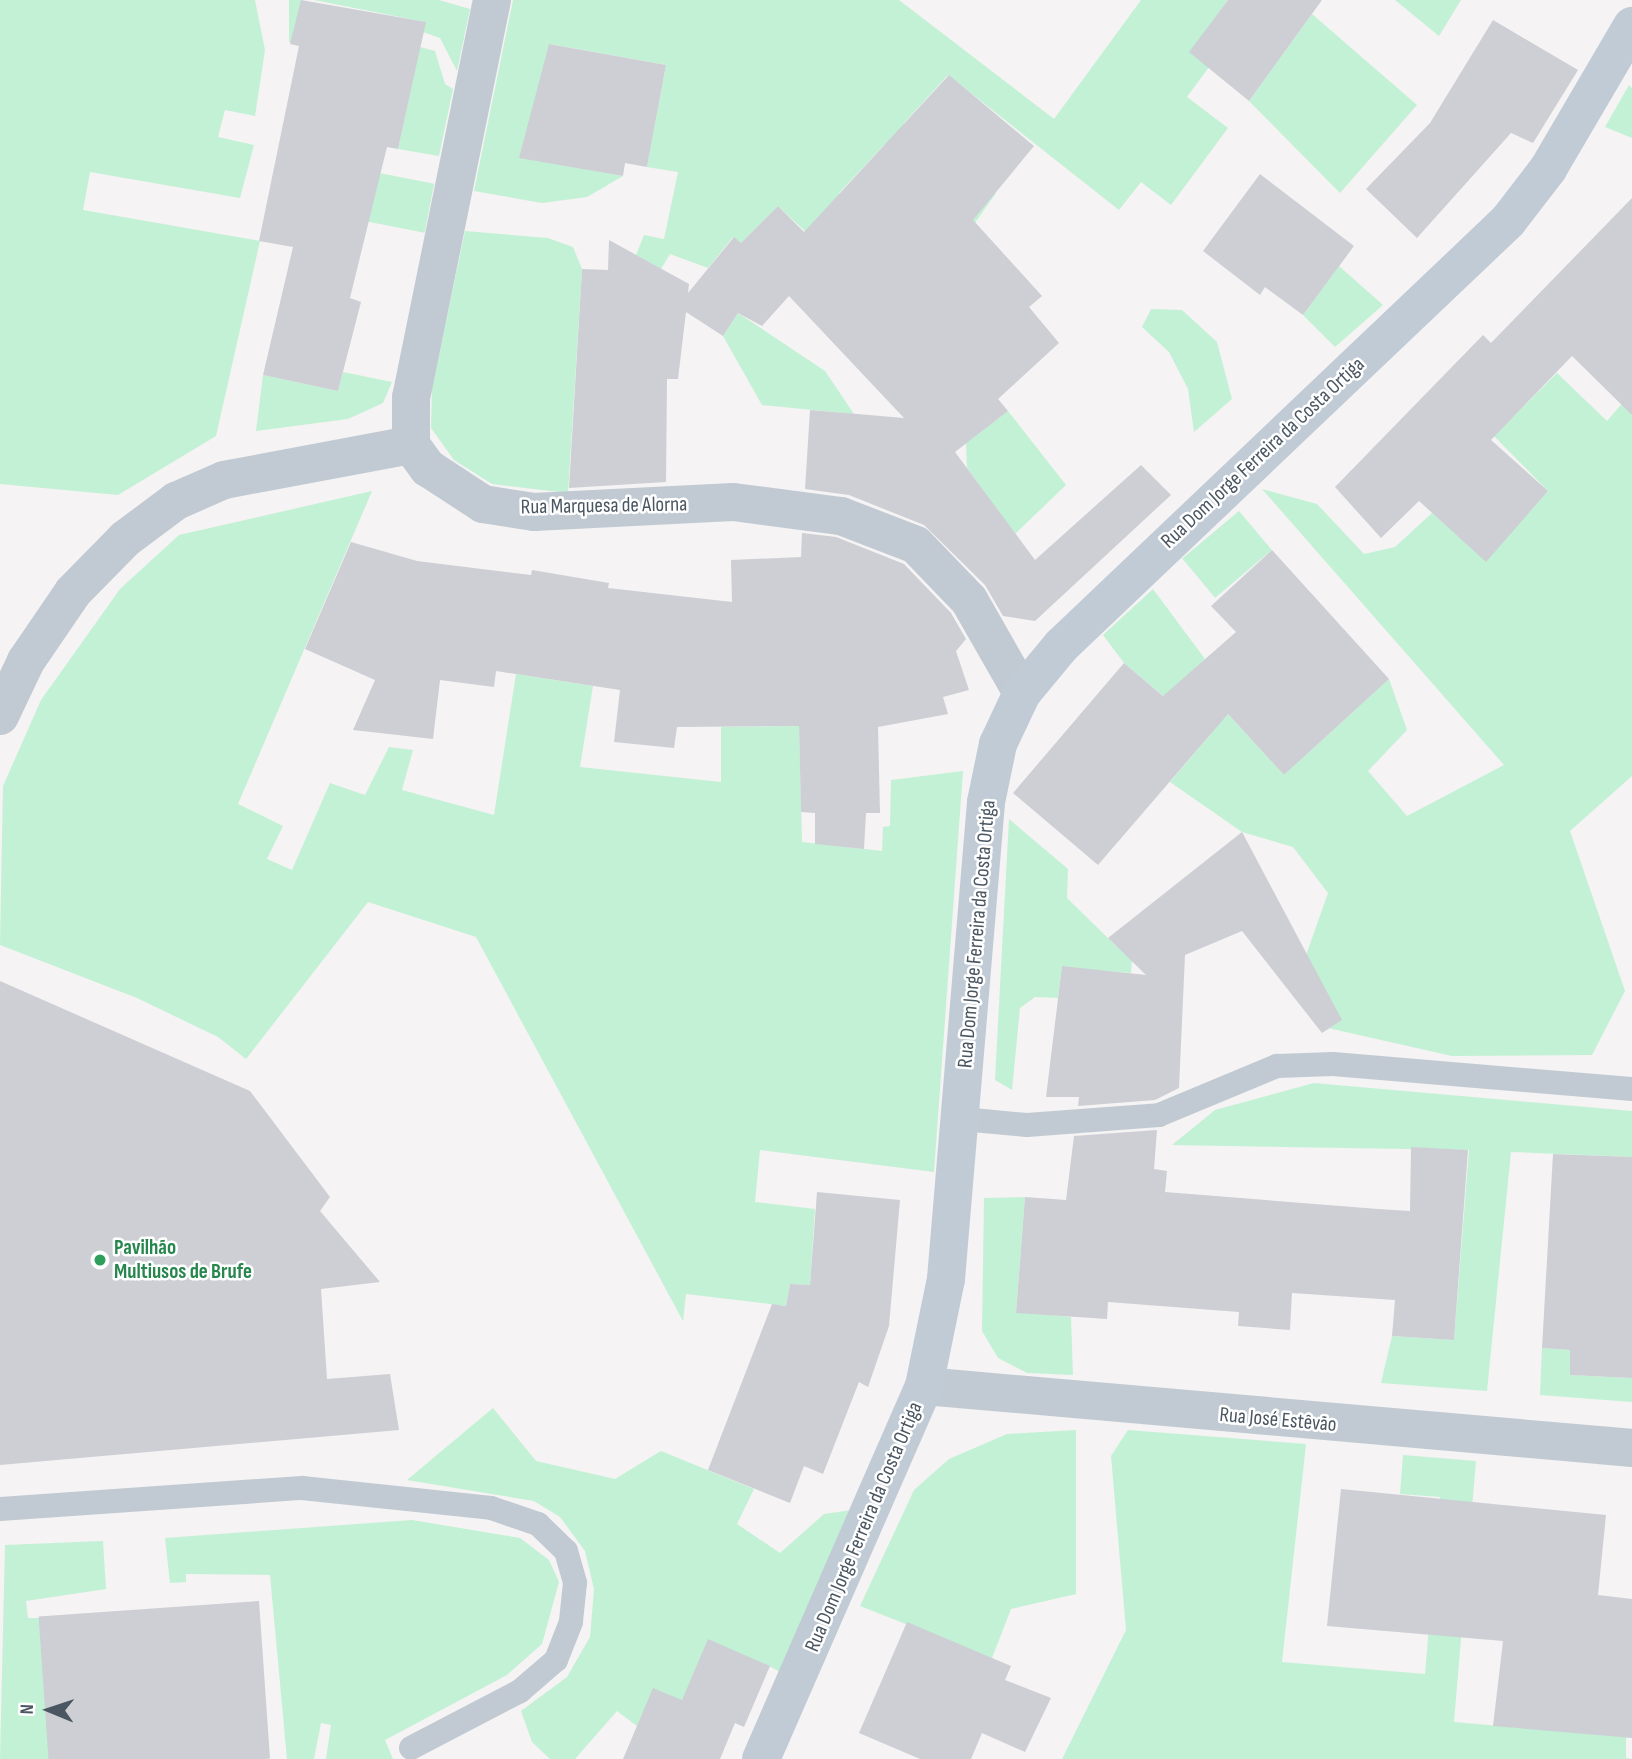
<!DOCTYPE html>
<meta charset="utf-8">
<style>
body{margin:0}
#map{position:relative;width:1632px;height:1759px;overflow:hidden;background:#f5f3f3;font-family:"Sofia Sans Condensed",sans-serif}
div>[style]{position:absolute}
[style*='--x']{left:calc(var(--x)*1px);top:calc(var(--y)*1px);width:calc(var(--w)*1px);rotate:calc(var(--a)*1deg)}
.green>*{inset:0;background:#c3f1d5;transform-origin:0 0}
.building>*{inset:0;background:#cdcfd5;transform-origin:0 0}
.lane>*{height:24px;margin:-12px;padding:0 12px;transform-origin:12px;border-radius:12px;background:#c1cad2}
.street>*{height:38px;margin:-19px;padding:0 19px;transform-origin:19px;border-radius:19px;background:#c1cad2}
.secondary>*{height:38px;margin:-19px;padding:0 19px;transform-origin:19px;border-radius:19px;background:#c1cbd6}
.dots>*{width:19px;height:19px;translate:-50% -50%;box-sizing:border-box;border:4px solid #fff;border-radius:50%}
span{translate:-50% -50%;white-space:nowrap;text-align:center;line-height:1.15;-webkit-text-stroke:5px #fff;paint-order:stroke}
.street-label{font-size:21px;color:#4a5661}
.leisure-label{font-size:21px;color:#27864d;font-weight:700}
.left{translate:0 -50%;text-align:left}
.north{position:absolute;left:14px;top:1675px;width:70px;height:70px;-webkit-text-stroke:5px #fff;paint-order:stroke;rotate:272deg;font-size:19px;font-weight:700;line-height:28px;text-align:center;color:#4a5661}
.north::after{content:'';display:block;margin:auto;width:24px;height:32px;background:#4a5661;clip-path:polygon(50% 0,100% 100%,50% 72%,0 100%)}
</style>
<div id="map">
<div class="green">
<div style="clip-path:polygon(0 0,255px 0,265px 50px,255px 116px,225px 110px,218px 137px,254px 145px,240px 198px,90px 172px,83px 210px,260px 241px,216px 436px,118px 495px,0 484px)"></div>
<div style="left:289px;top:0;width:12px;height:42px"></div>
<div style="clip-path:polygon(314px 0,439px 0,470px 9px,457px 71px,440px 38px,423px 32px,425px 22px)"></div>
<div style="clip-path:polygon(513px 0,899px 0,1054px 119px,1141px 0,1228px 0,1190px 52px,1209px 67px,1187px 97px,1228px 128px,1171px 205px,1141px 182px,1119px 210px,948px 75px,904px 123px,996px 193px,962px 241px,884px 145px,839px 193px,861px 283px,778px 206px,741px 243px,733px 237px,708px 268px,670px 254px,661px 269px,636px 255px,644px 235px,664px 239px,678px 172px,647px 167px,666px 65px,550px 44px,520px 157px,623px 176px,587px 197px,542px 203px,474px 191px)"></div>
<div style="clip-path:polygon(1395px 0,1461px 0,1439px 36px)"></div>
<div style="clip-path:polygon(1312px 14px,1417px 105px,1340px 193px,1249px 101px)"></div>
<div style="clip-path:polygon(420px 47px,435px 51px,445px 84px,453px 89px,439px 156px,398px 149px)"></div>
<div style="clip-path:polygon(1629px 85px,1632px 88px,1632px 138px,1605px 127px)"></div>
<div style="left:333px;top:164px;width:103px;height:50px;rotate:11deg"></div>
<div style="clip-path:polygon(465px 231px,548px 238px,573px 247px,582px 269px,568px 493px,492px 484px,454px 460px,431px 428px,432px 389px)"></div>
<div style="clip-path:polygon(1339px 266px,1383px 305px,1335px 347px,1303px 315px)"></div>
<div style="clip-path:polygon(1151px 309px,1182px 310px,1217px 342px,1232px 399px,1194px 432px,1188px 389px,1169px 352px,1142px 327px)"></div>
<div style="clip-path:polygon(738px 313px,825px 371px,854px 414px,762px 405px,723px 336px)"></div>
<div style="clip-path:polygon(343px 372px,392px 382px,383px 403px,348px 419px,256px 431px,263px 375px,338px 391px)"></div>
<div style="clip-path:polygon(1557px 373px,1607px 421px,1632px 392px,1632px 776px,1570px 831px,1625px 991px,1592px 1055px,1452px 1056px,1319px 1026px,1292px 995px,1328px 893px,1293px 847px,1242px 832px,1170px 782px,1210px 735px,1124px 663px,1103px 635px,1153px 589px,1205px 659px,1190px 673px,1284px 775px,1389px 679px,1407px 730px,1368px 771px,1407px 816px,1504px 765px,1262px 489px,1317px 504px,1364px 554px,1395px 547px,1432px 513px,1486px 561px,1548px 491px,1494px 436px)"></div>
<div style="clip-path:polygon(1008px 411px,1066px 485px,1015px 534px,967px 468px,966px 443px)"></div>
<div style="clip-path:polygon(372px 491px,238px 804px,283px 826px,267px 859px,292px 870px,330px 783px,365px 795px,389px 747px,413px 750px,402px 790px,494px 815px,516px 674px,593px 686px,580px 767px,721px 782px,721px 727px,799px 726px,802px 842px,882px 851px,883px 827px,890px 826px,891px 780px,963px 771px,934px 1172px,760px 1150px,755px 1202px,815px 1209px,810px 1285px,790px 1284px,786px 1306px,686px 1294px,683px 1321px,476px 937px,368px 902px,246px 1059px,218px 1037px,137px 998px,0 945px,3px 786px,41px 700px,120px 589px,179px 535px)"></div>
<div style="left:1239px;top:511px;width:51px;height:74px;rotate:50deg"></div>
<div style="clip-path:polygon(1009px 819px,1068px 869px,1067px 898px,1119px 949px,1142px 932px,1185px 967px,1132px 960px,1131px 973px,1062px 967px,1058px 998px,1035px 997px,1020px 1008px,1012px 1090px,995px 1080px)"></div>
<div style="clip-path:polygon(1314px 1083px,1632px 1111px,1632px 1157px,1511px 1152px,1487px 1391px,1381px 1383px,1392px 1336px,1454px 1340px,1469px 1150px,1172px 1145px,1215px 1110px)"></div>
<div style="clip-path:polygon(1025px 1197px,1016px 1312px,1071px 1317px,1073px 1375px,1027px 1373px,998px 1358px,982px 1331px,984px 1198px)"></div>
<div style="clip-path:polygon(1542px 1348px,1570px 1350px,1570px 1375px,1631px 1378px,1632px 1364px,1632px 1402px,1540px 1395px)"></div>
<div style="clip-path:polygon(493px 1408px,536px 1461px,615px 1479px,661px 1451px,754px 1489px,737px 1524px,780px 1553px,824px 1514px,852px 1510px,780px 1672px,769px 1666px,637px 1726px,617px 1711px,575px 1759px,550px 1759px,532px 1742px,521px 1711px,567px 1677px,590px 1637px,594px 1589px,585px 1551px,560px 1517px,534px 1501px,407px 1480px)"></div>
<div style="clip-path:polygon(1076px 1430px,1076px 1594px,1011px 1609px,992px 1658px,860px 1606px,914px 1490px,949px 1459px,1007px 1434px)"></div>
<div style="clip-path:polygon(1128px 1430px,1306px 1444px,1282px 1662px,1425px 1674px,1440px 1497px,1400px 1494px,1403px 1455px,1476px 1461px,1454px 1722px,1626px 1737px,1626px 1758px,1632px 1759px,1062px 1759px,1126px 1630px,1111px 1456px)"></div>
<div style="clip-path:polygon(412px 1520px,520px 1538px,549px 1560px,559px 1582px,542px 1644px,507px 1675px,385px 1740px,393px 1759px,326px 1759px,331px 1725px,321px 1723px,314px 1759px,287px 1759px,270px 1575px,186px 1574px,186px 1582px,170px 1583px,165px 1538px)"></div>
<div style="clip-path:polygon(103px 1541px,106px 1589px,26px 1601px,28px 1618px,39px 1618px,50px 1759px,0 1759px,5px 1545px)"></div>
</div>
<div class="building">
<div style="clip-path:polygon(301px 0,426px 22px,398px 149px,387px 147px,350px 298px,361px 302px,338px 391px,263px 375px,293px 247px,259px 241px,299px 46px,290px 44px)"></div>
<div style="clip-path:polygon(1228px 0,1322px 0,1249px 101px,1189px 52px)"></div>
<div style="clip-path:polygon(1493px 20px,1578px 70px,1533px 143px,1511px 133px,1417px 238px,1366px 189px,1430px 123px)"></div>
<div style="clip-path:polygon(549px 44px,666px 65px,647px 167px,625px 163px,623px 176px,519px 158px)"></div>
<div style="clip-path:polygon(949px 75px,1034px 146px,973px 220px,1042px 296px,1029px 307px,1059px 343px,998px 399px,1008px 411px,955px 452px,1035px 560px,1141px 465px,1171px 495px,1035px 621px,1003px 616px,985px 585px,924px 525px,849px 495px,805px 489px,810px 410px,904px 418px,789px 296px,762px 326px,738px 313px,723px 336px,686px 312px,678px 379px,667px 379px,666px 482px,569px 488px,582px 269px,608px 270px,609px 240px,689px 284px,688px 293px,734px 237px,741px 243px,778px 206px,804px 232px)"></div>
<div style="clip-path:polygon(1260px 174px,1354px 246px,1303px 315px,1265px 287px,1260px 295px,1203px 251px)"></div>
<div style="clip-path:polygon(1632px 198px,1632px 415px,1572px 356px,1491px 440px,1548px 491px,1486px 562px,1419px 501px,1381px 538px,1335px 487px,1483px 335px,1491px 343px)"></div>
<div style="clip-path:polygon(802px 533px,836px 537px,904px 564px,951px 613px,966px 639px,956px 651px,969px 690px,943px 697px,948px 714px,878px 727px,880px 813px,866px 813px,864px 849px,815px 844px,815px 813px,801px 812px,799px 726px,677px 727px,674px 748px,614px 742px,620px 690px,496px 671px,494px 687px,440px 680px,433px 739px,353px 730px,375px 680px,305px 649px,351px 542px,417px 561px,531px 575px,532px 570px,609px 583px,608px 588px,732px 602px,731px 560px,801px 557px)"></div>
<div style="clip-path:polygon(1272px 550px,1389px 679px,1284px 775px,1228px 714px,1098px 865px,1013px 793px,1124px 663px,1163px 696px,1236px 632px,1211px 606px)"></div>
<div style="clip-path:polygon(1242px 832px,1342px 1020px,1322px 1033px,1242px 931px,1185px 955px,1179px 1088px,1155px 1100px,1078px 1106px,1079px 1097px,1046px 1097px,1062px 966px,1146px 975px,1108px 938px)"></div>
<div style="clip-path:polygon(0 981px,250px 1091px,330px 1197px,320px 1211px,380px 1282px,321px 1289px,327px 1379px,390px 1374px,399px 1430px,0 1465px)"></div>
<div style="clip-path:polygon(1157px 1130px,1154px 1169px,1167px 1171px,1165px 1192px,1378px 1209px,1410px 1211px,1411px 1147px,1468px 1150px,1454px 1340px,1392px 1336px,1395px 1300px,1292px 1293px,1290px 1330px,1238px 1326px,1239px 1312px,1108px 1302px,1107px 1319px,1016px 1313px,1025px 1197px,1066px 1200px,1074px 1136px)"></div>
<div style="clip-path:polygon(1553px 1154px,1632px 1157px,1632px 1378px,1570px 1375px,1570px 1350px,1542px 1348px)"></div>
<div style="clip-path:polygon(817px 1192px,900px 1200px,889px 1326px,868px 1387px,859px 1382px,823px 1474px,804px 1466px,790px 1503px,708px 1470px,772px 1304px,786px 1306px,790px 1284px,810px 1285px)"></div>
<div style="clip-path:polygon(1341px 1489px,1606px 1515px,1598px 1595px,1632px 1599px,1632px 1738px,1493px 1726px,1503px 1641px,1327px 1626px)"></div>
<div style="left:259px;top:1601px;width:158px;height:221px;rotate:86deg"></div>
<div style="clip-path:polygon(907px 1622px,1011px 1666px,1005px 1680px,1051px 1698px,1025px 1752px,982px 1733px,971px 1759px,920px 1759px,859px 1733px)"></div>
<div style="clip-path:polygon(708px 1639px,770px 1666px,744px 1727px,735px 1723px,720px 1759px,623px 1759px,653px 1688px,682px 1700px)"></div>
</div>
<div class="lane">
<div style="--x:962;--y:1119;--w:65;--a:5.3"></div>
<div style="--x:1027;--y:1125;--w:132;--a:-4.3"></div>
<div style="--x:1159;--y:1115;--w:128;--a:-22.6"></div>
<div style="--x:1277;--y:1066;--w:56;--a:-2"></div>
<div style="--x:1333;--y:1064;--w:300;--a:4.8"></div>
<div style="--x:0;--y:1509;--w:303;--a:-4"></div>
<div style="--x:302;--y:1488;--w:190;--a:6"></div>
<div style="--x:491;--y:1508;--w:50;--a:18.8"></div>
<div style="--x:538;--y:1524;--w:39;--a:44"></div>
<div style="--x:566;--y:1551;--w:33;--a:74"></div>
<div style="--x:575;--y:1583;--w:39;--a:96"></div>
<div style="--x:571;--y:1622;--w:41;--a:111.5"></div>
<div style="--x:556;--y:1660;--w:48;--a:139.3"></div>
<div style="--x:520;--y:1691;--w:123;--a:152.4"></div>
</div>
<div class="street">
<div style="--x:492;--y:0;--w:405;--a:101.5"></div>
<div style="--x:411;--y:397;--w:48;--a:90"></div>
<div style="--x:411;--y:445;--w:29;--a:54"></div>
<div style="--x:428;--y:468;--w:66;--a:33.2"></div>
<div style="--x:483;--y:504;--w:52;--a:8.9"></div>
<div style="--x:534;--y:512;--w:199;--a:-2.9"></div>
<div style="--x:733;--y:502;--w:109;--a:7.4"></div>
<div style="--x:841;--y:516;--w:80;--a:21.1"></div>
<div style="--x:916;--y:545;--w:76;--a:46.1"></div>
<div style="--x:969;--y:600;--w:107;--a:60.3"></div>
<div style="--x:0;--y:716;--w:61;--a:-64.7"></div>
<div style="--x:26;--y:661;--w:83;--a:-55.7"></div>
<div style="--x:73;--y:592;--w:74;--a:-45.5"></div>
<div style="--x:125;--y:539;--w:64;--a:-36.7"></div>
<div style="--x:176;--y:501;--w:52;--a:-23.6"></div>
<div style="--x:224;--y:480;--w:190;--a:-10.6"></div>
<div style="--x:924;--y:1386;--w:711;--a:5"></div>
</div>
<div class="secondary">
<div style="--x:761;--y:1759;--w:407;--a:-66.4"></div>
<div style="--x:924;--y:1386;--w:109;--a:-78.4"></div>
<div style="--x:946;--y:1279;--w:479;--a:-85.2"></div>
<div style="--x:986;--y:802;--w:59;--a:-78.3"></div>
<div style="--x:998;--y:744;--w:56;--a:-64.8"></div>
<div style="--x:1022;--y:693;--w:61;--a:-50.3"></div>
<div style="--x:1061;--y:646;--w:617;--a:-43.55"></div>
<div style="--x:1508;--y:221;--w:66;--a:-52.4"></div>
<div style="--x:1548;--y:169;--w:166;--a:-59.6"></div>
</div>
<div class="dots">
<div style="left:100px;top:1260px;background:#2e9e5b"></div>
</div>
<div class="street-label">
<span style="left:1263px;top:453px;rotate:-43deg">Rua Dom Jorge Ferreira da Costa Ortiga</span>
<span style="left:604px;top:506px;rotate:-1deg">Rua Marquesa de Alorna</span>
<span style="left:977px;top:934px;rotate:-85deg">Rua Dom Jorge Ferreira da Costa Ortiga</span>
<span style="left:1278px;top:1420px;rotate:5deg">Rua José Estêvão</span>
<span style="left:864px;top:1527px;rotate:-67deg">Rua Dom Jorge Ferreira da Costa Ortiga</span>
</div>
<div class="leisure-label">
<span class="left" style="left:114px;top:1260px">Pavilhão<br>Multiusos de Brufe</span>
</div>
<div class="north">N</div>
</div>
